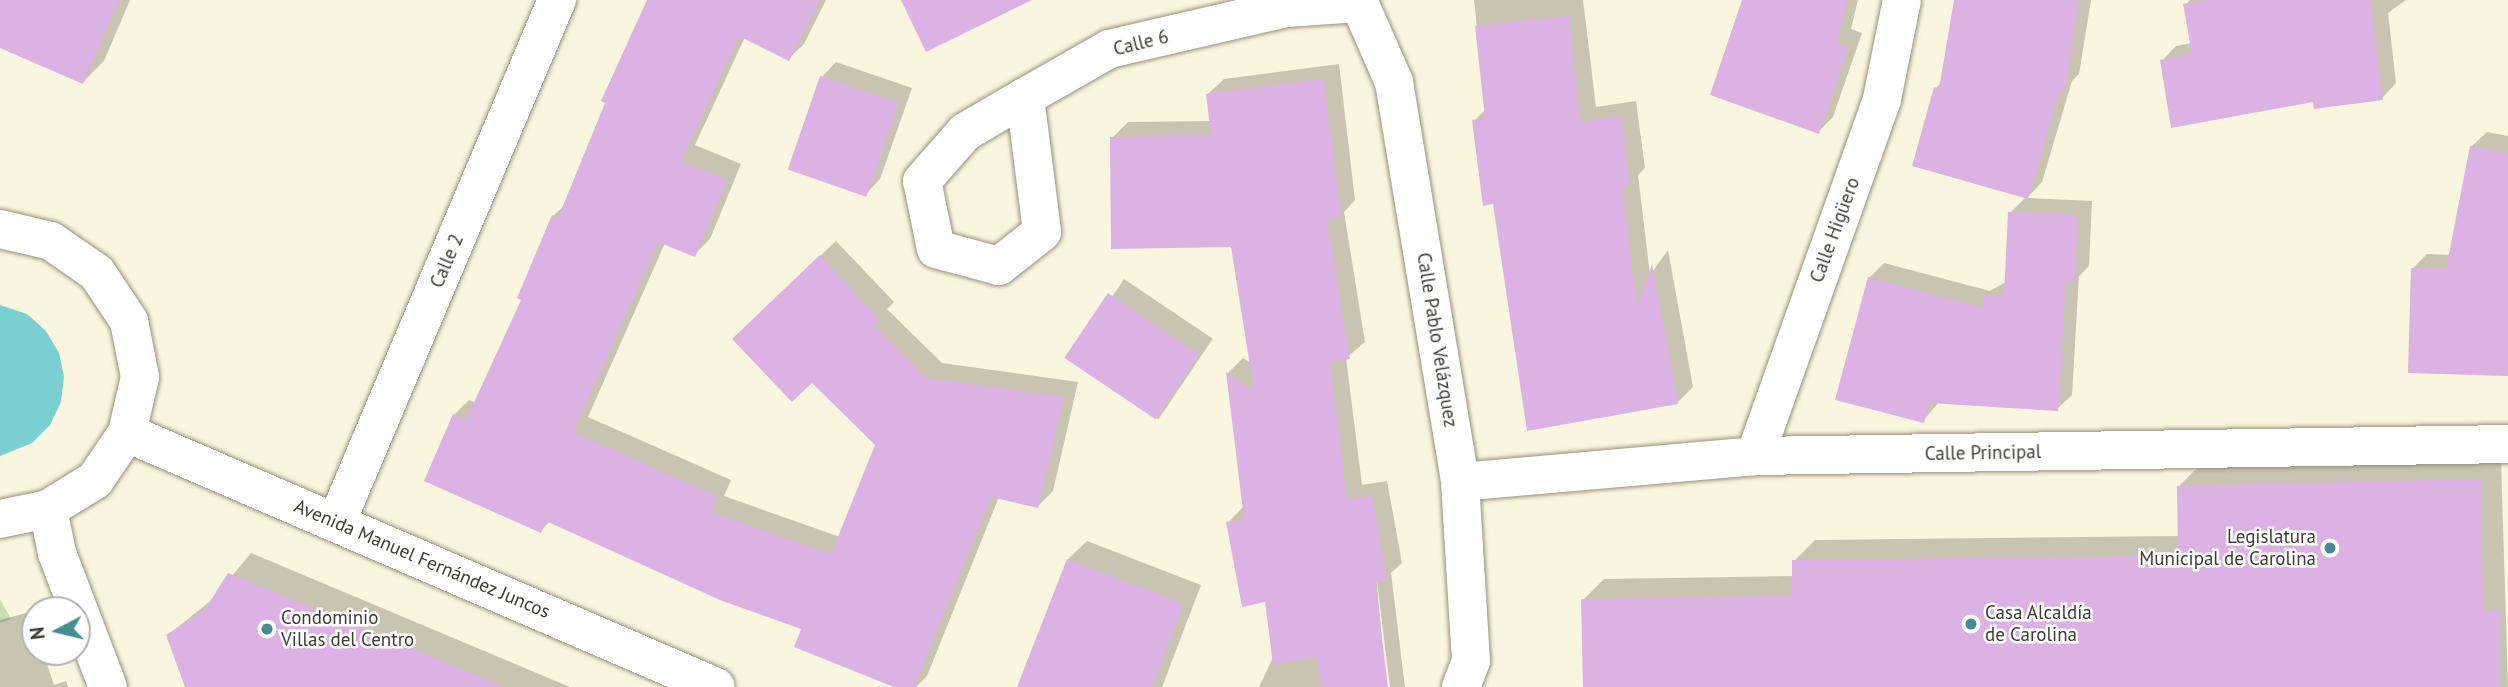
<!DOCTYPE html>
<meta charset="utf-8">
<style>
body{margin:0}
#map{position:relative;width:2508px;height:687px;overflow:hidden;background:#faf5de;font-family:"PT Sans",sans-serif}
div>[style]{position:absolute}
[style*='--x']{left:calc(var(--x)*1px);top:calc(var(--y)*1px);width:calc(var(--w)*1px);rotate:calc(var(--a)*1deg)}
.green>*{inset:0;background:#c9deb1}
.water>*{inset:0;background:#7acfd0}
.shadow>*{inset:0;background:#0003;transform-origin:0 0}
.building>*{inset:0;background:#dcb1e3;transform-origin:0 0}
.roads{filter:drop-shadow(0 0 2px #95917c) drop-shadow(0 0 2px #95917c)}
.minor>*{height:38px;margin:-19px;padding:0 19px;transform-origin:19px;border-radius:19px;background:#fff}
.tertiary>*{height:38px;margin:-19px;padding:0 19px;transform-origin:19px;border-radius:19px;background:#fff}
.dots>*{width:19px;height:19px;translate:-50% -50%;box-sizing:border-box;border:4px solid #fff;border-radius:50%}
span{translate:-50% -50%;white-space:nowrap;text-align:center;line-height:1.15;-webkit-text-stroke:5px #fff;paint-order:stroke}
.street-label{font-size:19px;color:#3d3c33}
.poi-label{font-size:19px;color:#3d3c33}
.right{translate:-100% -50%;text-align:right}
.left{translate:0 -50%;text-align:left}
.north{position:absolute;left:21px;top:596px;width:70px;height:70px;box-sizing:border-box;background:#fff;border:2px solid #b1b1ad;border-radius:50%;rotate:263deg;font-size:19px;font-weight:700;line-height:28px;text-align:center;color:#3d3c33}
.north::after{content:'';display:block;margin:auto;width:24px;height:32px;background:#468d93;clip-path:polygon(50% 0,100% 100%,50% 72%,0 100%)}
</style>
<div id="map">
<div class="green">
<div style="clip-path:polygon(0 599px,11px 619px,0 623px)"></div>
</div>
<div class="water">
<div style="clip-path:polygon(0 305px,27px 314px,46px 331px,59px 353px,64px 377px,61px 402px,50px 425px,32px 443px,0 456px)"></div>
</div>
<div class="shadow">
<div style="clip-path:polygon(0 0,130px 0,104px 61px,83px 82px,0 46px)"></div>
<div style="clip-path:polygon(660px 0,826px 0,804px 44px,788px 59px,745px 37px,695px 145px,741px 164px,710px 239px,694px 255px,665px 243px,588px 417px,731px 480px,724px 496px,840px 537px,877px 445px,750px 323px,836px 241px,894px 302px,887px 309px,942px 363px,1078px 382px,1053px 491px,1038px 506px,999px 497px,927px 676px,916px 687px,899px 687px,804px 628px,550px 521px,541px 531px,454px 415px,469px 400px,476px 403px,523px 299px,553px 216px,565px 205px)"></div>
<div style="clip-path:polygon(1474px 0,1583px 0,1596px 107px,1636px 101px,1645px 168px,1638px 175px,1650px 275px,1668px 250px,1693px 387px,1677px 403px,1495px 203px,1474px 121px,1486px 109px)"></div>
<div style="clip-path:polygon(1751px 0,1858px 0,1851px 29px,1862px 33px,1833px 117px,1818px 132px)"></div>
<div style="clip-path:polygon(1955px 0,2091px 0,2079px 74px,2072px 81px,2042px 182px,2027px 198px,2092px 201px,2089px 266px,2079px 276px,2072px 395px,2057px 409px,1939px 402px,1923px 421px,1869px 278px,1884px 263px,1990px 291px,2006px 282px,2010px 213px,2026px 197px,1936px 88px,1942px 82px)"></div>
<div style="clip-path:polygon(2190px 0,2406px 0,2388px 13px,2396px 83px,2382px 98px,2314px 100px,2162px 61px,2176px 46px,2192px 43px,2185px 5px)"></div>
<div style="clip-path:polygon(836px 62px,912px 88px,880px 179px,866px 194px,822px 77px)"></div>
<div style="clip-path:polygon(1339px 64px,1355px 200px,1344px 212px,1365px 342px,1346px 358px,1362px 485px,1387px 481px,1402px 563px,1391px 573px,1405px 687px,1390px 687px,1376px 573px,1386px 687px,1259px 687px,1303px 594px,1228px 523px,1244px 506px,1228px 373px,1243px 358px,1251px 363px,1232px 245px,1112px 138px,1128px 122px,1211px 121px,1208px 94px,1224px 79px)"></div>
<div style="clip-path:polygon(2487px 132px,2508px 136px,2508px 374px,2412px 269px,2427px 254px,2450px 255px,2472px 146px)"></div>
<div style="left:1124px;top:279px;width:107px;height:97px;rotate:34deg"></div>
<div style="clip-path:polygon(2501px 459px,2508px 687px,1585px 687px,1583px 600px,1604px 579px,1794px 576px,1794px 561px,1815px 540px,2179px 536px,2179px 486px,2200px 465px)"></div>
<div style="clip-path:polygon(1087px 541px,1201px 585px,1162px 687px,1019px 687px,1068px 559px)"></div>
<div style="clip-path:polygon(251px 553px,570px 687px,187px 687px,168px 635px,214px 598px)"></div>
<div style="clip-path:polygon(30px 612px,35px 652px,43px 652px,54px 685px,66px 681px,68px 687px,0 687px,0 620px)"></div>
</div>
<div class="building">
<div style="clip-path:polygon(0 0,119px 0,83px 84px,0 48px)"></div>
<div style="clip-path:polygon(647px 0,820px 0,789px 61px,739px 36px,681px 161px,727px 180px,695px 257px,658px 242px,573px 432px,717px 496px,710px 512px,831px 554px,875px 445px,812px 383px,792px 402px,732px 339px,820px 255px,879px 319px,873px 325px,926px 378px,1064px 397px,1038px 508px,991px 497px,914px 687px,894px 687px,794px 647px,801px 629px,720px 600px,546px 521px,541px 533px,424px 481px,453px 414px,466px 420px,521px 300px,517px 298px,552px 215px,558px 218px,605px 103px,601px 101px)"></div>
<div style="clip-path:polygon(901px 0,1032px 0,926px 52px)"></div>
<div style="clip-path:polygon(1742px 0,1847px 0,1837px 44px,1848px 47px,1819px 134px,1710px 95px)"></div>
<div style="clip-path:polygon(1954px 0,2079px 0,2065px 90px,2060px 90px,2028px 199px,1912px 166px,1934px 87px,1939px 89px)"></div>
<div style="clip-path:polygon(2210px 0,2370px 0,2383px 100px,2314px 109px,2313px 102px,2171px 128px,2160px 60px,2192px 54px,2183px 4px)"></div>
<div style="clip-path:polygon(1569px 16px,1580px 122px,1621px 116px,1630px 185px,1622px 186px,1637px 308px,1652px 264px,1678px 404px,1527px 431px,1493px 204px,1483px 206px,1472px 120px,1485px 118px,1475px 26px)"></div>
<div style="left:820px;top:76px;width:83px;height:99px;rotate:19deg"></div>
<div style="clip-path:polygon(1324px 79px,1341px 217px,1327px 219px,1350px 359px,1330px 362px,1347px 500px,1372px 495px,1387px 580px,1375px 582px,1388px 687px,1321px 687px,1317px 658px,1273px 664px,1265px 602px,1242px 607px,1226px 522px,1244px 519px,1226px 372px,1254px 391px,1231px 247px,1111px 249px,1110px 137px,1211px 135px,1206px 94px)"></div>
<div style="clip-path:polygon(2470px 146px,2508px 153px,2508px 376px,2408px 373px,2411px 268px,2446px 269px)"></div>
<div style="clip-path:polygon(2008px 212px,2078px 215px,2075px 282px,2066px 282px,2058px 411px,1929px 403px,1924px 423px,1835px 400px,1868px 277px,1983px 308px,1984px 295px,2004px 296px)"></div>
<div style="left:1108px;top:293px;width:110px;height:78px;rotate:34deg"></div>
<div style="clip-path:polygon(2481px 479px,2483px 611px,2499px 610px,2500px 687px,1583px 687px,1581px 599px,1792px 596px,1792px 560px,2178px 556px,2177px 486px)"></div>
<div style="clip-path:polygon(1067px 559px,1183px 604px,1152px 687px,1017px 687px)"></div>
<div style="clip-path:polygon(228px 573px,498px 684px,498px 687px,185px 687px,166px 635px,204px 611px)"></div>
</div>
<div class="roads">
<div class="minor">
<div style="--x:1358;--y:0;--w:90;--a:66.3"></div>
<div style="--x:1394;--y:82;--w:405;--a:80.6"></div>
<div style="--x:1460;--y:482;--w:179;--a:86.5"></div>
<div style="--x:1471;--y:661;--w:28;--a:111"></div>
<div style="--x:1025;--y:97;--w:136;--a:82.8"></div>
<div style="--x:1042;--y:232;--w:55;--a:141.7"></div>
<div style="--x:999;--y:266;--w:65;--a:-164.9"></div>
<div style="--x:936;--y:249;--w:69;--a:-101.6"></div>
<div style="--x:922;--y:181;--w:65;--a:-48.7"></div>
<div style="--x:965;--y:132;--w:69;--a:-30.3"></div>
<div style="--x:1025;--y:97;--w:97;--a:-29.7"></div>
<div style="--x:1109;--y:49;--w:182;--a:-13"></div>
<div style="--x:1286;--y:8;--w:73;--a:-3.9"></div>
<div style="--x:1755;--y:456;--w:379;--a:-70.4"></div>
<div style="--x:1882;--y:99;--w:101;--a:-78.6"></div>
<div style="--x:1460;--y:482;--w:296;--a:-5"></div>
<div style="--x:1755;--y:456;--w:753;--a:-0.91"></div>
<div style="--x:48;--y:509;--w:45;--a:78.4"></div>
<div style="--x:57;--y:553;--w:143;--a:69.2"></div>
<div style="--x:337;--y:521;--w:566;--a:-67.11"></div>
</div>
<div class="tertiary">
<div style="--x:0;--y:229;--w:52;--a:13.2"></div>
<div style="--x:51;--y:241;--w:56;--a:34.8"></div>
<div style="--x:97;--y:273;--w:58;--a:56.3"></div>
<div style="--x:129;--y:321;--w:57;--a:78.9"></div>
<div style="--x:140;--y:377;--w:57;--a:103.1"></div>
<div style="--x:127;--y:433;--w:57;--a:124.2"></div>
<div style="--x:95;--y:480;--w:55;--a:148.3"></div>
<div style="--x:48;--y:509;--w:49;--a:168.2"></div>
<div style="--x:127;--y:433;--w:641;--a:23.33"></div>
</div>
</div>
<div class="dots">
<div style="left:2330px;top:548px;background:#468d93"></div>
<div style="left:1971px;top:624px;background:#468d93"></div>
<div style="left:267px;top:629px;background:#468d93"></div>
</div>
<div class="street-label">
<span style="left:1141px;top:43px;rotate:-14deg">Calle 6</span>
<span style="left:1835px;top:230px;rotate:-70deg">Calle Higüero</span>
<span style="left:447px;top:261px;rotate:-67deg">Calle 2</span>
<span style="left:1437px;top:340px;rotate:81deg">Calle Pablo Velázquez</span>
<span style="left:1983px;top:453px;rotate:-1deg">Calle Principal</span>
<span style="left:422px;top:559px;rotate:23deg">Avenida Manuel Fernández Juncos</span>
</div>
<div class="poi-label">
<span class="right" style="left:2316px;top:548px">Legislatura<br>Municipal de Carolina</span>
<span class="left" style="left:1985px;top:624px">Casa Alcaldía<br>de Carolina</span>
<span class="left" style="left:281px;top:629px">Condominio<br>Villas del Centro</span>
</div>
<div class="north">N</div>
</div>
